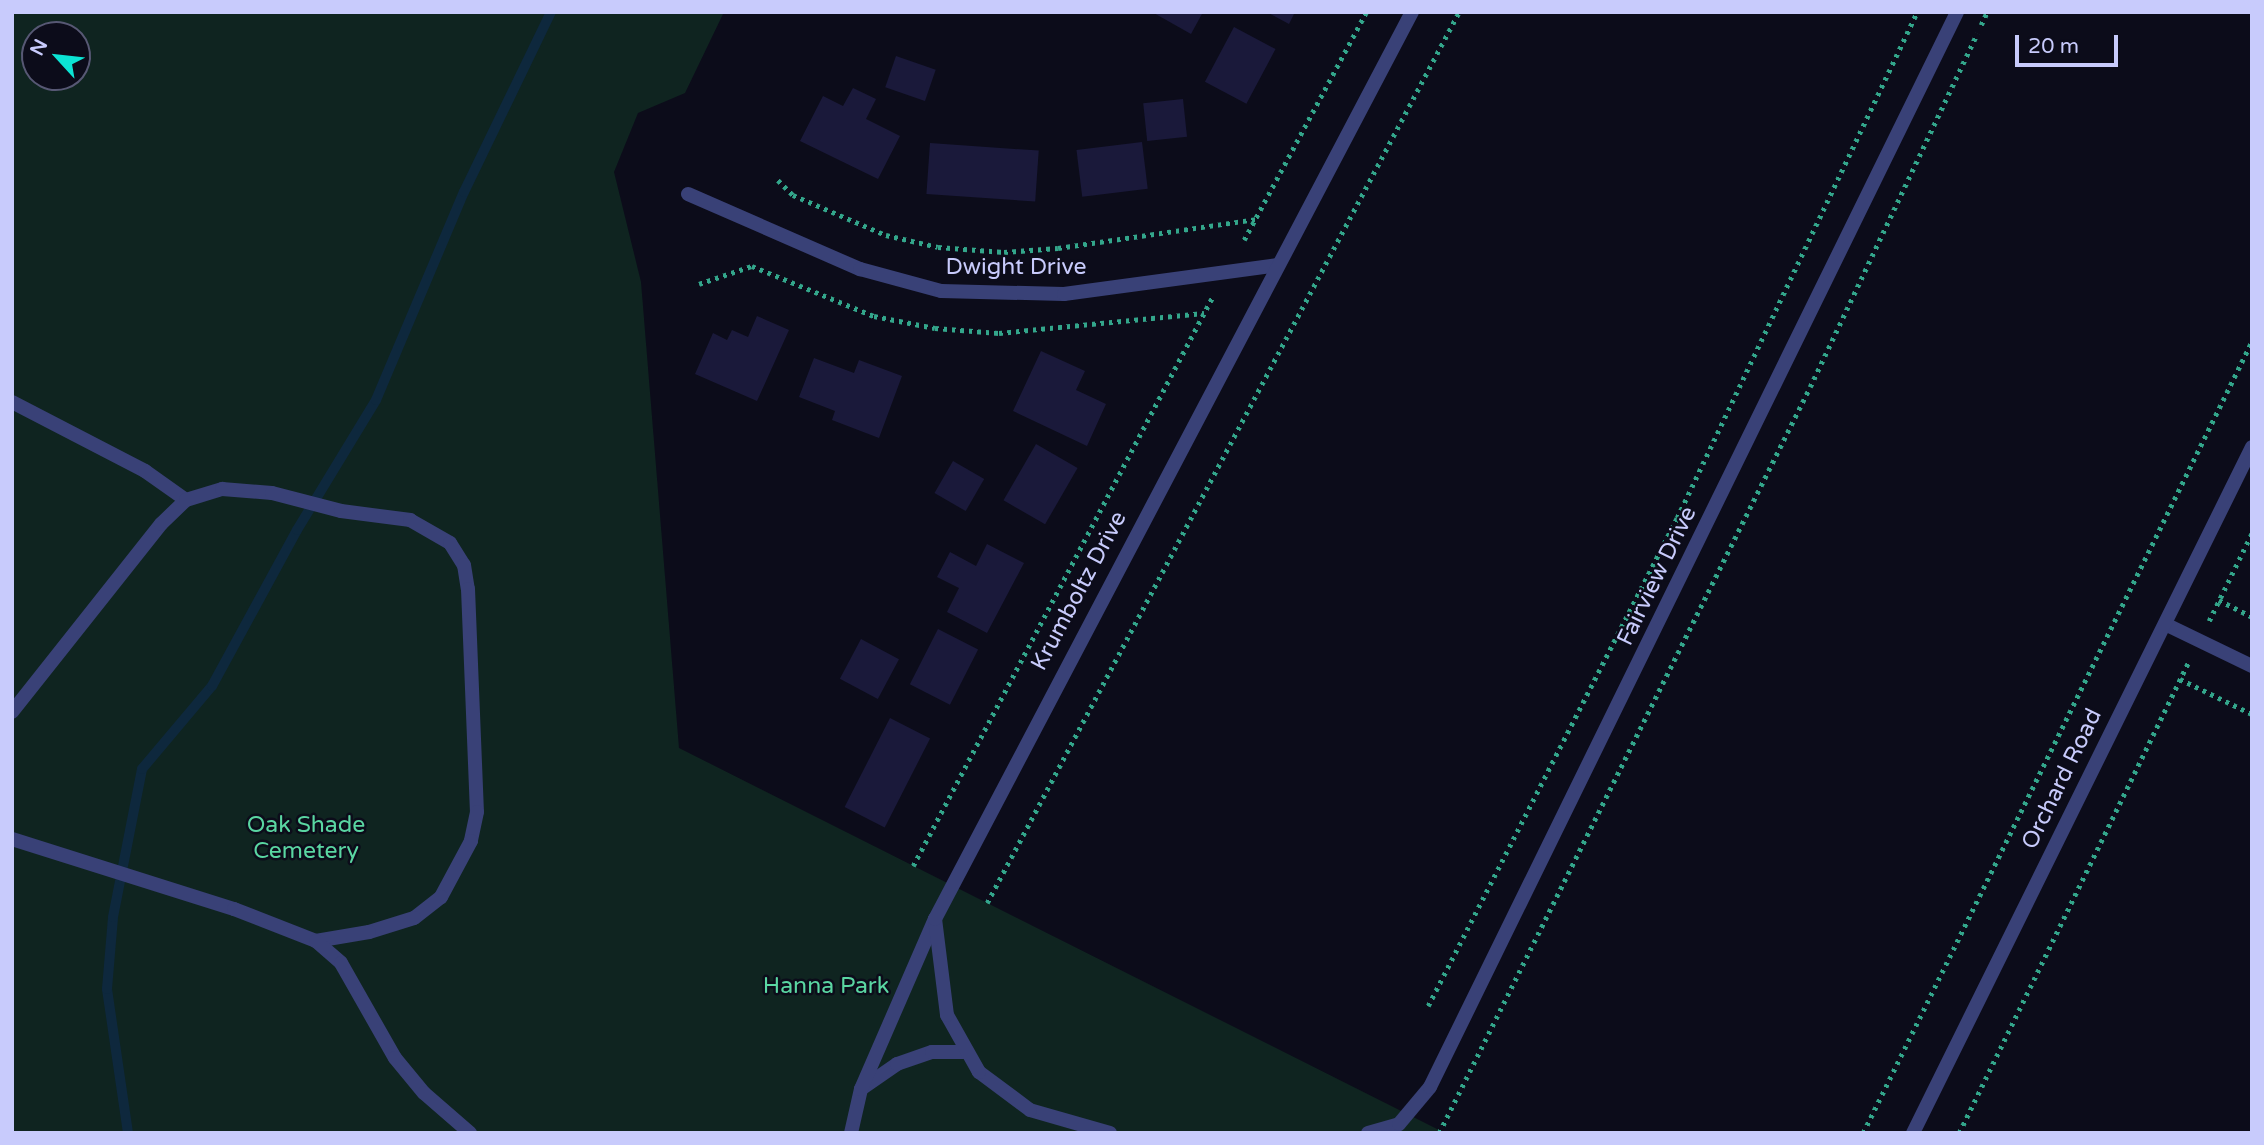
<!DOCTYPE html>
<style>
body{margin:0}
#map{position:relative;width:2264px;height:1145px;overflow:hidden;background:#0c0c1a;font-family:"Varela Round",sans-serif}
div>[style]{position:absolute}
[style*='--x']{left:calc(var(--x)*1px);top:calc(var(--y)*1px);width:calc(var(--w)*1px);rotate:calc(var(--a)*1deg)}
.green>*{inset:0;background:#0f2420}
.stream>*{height:10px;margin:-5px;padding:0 5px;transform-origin:5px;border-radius:5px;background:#0e283d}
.building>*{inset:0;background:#1a193a;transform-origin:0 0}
.path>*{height:4.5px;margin-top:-2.25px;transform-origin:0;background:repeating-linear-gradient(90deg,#33a68b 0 3.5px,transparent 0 8.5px)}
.lane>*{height:14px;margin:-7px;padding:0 7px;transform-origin:7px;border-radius:7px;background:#394177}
.street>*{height:14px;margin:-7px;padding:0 7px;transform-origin:7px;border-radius:7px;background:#394177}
span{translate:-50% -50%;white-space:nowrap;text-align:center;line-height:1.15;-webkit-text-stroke:5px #0c0c1a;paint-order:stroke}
.street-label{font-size:23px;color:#c8cbfc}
.park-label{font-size:23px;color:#5ad6a2}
.frame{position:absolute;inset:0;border:14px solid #c8cbfc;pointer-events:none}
.north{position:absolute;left:21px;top:21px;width:70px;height:70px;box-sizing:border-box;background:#0c0c1a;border:2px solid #575874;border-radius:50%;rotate:297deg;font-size:19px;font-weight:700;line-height:28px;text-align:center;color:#c8cbfc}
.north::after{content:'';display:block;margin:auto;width:24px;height:32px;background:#0ce4d4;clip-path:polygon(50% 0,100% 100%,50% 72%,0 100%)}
.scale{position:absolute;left:2015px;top:35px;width:103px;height:32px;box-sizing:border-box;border:4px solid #c8cbfc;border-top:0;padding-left:9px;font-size:21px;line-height:24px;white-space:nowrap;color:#c8cbfc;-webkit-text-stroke:5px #0c0c1a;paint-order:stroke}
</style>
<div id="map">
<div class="green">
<div style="clip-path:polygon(evenodd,12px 12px,724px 12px,685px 93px,638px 113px,614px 172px,641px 282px,679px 748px,1445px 1133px,12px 1133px,12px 12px,35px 35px,77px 35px,77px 77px,35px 77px,35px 35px)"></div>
</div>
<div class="stream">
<div style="--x:128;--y:1133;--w:146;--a:-98.3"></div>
<div style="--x:107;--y:989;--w:72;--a:-85.2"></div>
<div style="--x:113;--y:917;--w:151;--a:-78.9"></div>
<div style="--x:142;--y:769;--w:109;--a:-49.9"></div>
<div style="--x:212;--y:686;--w:178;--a:-61.4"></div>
<div style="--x:297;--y:530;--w:152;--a:-58.7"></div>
<div style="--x:376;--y:400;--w:226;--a:-67.1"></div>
<div style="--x:464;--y:192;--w:200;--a:-64.2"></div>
</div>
<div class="building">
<div style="clip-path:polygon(1152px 12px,1203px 12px,1191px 34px)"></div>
<div style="clip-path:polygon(1267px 12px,1295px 12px,1289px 24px)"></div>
<div style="left:1234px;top:27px;width:47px;height:62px;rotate:28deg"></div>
<div style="left:896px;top:56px;width:42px;height:33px;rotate:19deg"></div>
<div style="clip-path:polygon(853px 88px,876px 99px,866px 119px,900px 136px,878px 179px,800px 141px,823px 96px,843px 106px)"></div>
<div style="left:1183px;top:99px;width:38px;height:40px;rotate:84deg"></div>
<div style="left:1142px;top:142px;width:47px;height:66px;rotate:83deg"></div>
<div style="left:930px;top:143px;width:109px;height:51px;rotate:4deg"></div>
<div style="clip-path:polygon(757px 316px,789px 330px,757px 401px,695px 374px,713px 333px,727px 340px,732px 330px,748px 337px)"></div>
<div style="clip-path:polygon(1041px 351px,1085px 371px,1076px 390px,1106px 404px,1087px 446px,1013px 411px)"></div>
<div style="clip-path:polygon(814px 358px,854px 373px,859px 360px,902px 376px,879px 438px,832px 420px,835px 411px,799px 397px)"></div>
<div style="left:1036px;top:444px;width:48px;height:65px;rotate:30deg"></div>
<div style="left:953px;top:461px;width:36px;height:37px;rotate:30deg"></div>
<div style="clip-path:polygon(987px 544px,1024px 563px,987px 633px,947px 612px,959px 588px,937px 577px,950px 552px,976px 566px)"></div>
<div style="left:938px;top:629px;width:45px;height:62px;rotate:27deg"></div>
<div style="left:861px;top:639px;width:43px;height:45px;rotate:28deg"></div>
<div style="left:890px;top:718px;width:45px;height:100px;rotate:27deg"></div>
</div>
<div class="path">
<div style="--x:1981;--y:25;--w:14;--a:-65"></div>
<div style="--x:778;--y:180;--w:21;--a:45"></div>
<div style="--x:793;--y:195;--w:101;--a:23.3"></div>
<div style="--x:886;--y:235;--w:53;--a:13"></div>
<div style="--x:938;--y:247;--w:66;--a:4.3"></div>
<div style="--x:1004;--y:252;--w:54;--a:-4.2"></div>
<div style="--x:1058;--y:248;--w:200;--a:-8.3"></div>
<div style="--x:1244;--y:240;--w:259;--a:-61.8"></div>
<div style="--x:699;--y:284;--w:56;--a:-18.8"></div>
<div style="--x:752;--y:266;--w:132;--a:22.3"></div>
<div style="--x:874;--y:316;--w:62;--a:11.1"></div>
<div style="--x:935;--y:328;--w:64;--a:4.5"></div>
<div style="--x:999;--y:333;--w:206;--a:-5.6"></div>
<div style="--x:2219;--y:600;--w:37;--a:27"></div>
<div style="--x:2209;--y:621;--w:98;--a:-64"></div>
<div style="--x:2180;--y:679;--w:80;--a:25.9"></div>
<div style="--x:913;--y:866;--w:642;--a:-62.24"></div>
<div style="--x:987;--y:903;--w:1008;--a:-62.09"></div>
<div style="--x:1428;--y:1006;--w:548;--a:-62.97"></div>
<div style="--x:1677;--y:518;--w:560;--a:-64.62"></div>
<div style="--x:1439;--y:1133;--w:833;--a:-63.56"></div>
<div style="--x:1810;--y:387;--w:391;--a:-64.7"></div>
<div style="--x:1863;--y:1133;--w:882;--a:-63.84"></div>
<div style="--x:1959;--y:1133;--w:523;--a:-64.02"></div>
</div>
<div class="lane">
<div style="--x:12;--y:402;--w:150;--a:27.4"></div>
<div style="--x:145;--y:471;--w:50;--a:35.3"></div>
<div style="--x:12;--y:712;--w:240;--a:-51.6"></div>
<div style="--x:161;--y:524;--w:35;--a:-44"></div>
<div style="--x:186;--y:500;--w:38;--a:-17"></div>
<div style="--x:222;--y:489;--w:50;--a:4.6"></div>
<div style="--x:272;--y:493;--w:71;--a:14.6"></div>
<div style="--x:341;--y:511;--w:70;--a:7.4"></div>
<div style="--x:410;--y:520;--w:46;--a:29.9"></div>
<div style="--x:450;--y:543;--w:26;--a:58"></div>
<div style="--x:464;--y:565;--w:24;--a:81"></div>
<div style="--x:468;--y:589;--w:223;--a:87.7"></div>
<div style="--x:477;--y:812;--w:30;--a:102"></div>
<div style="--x:471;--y:841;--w:64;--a:118.2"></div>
<div style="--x:441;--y:897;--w:34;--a:142"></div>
<div style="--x:414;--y:918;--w:47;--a:162.7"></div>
<div style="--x:369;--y:932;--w:54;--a:170.4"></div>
<div style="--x:12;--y:839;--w:233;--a:17.5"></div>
<div style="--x:234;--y:909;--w:88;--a:21.3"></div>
<div style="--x:316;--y:941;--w:33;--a:41"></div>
<div style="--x:341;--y:963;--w:109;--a:60.4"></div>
<div style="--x:395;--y:1058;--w:45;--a:50.4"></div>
<div style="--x:424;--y:1093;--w:61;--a:41"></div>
<div style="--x:861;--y:1089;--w:44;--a:-34.8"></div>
<div style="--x:897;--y:1064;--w:37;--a:-19"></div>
<div style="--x:932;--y:1052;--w:32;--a:0"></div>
<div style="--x:851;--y:1133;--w:45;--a:-77.2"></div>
<div style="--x:861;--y:1089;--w:185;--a:-66.5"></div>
</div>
<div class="street">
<div style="--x:688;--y:194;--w:188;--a:23.6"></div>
<div style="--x:860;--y:269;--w:84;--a:15.2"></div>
<div style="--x:941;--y:291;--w:123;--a:1.4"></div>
<div style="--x:1064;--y:294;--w:216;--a:-7.7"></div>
<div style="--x:2165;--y:624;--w:97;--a:25.8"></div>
<div style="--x:1110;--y:1133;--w:83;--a:-164"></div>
<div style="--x:1030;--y:1110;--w:64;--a:-143.3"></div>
<div style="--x:979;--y:1072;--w:65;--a:-119.3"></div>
<div style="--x:947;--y:1015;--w:97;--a:-97.1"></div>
<div style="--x:935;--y:919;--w:1025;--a:-62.26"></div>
<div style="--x:1368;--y:1133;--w:32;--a:-16"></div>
<div style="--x:1399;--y:1124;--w:48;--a:-50"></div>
<div style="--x:1430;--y:1087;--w:1197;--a:-63.88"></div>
<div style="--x:1913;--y:1133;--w:765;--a:-63.7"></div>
</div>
<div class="street-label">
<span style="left:1016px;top:267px">Dwight Drive</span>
<span style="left:1657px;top:576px;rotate:-64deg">Fairview Drive</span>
<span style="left:1079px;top:591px;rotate:-62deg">Krumboltz Drive</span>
<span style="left:2062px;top:779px;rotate:-64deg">Orchard Road</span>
</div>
<div class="park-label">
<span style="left:306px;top:838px">Oak Shade<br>Cemetery</span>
<span style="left:826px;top:986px">Hanna Park</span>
</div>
<div class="frame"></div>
<div class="north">N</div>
<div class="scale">20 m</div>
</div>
